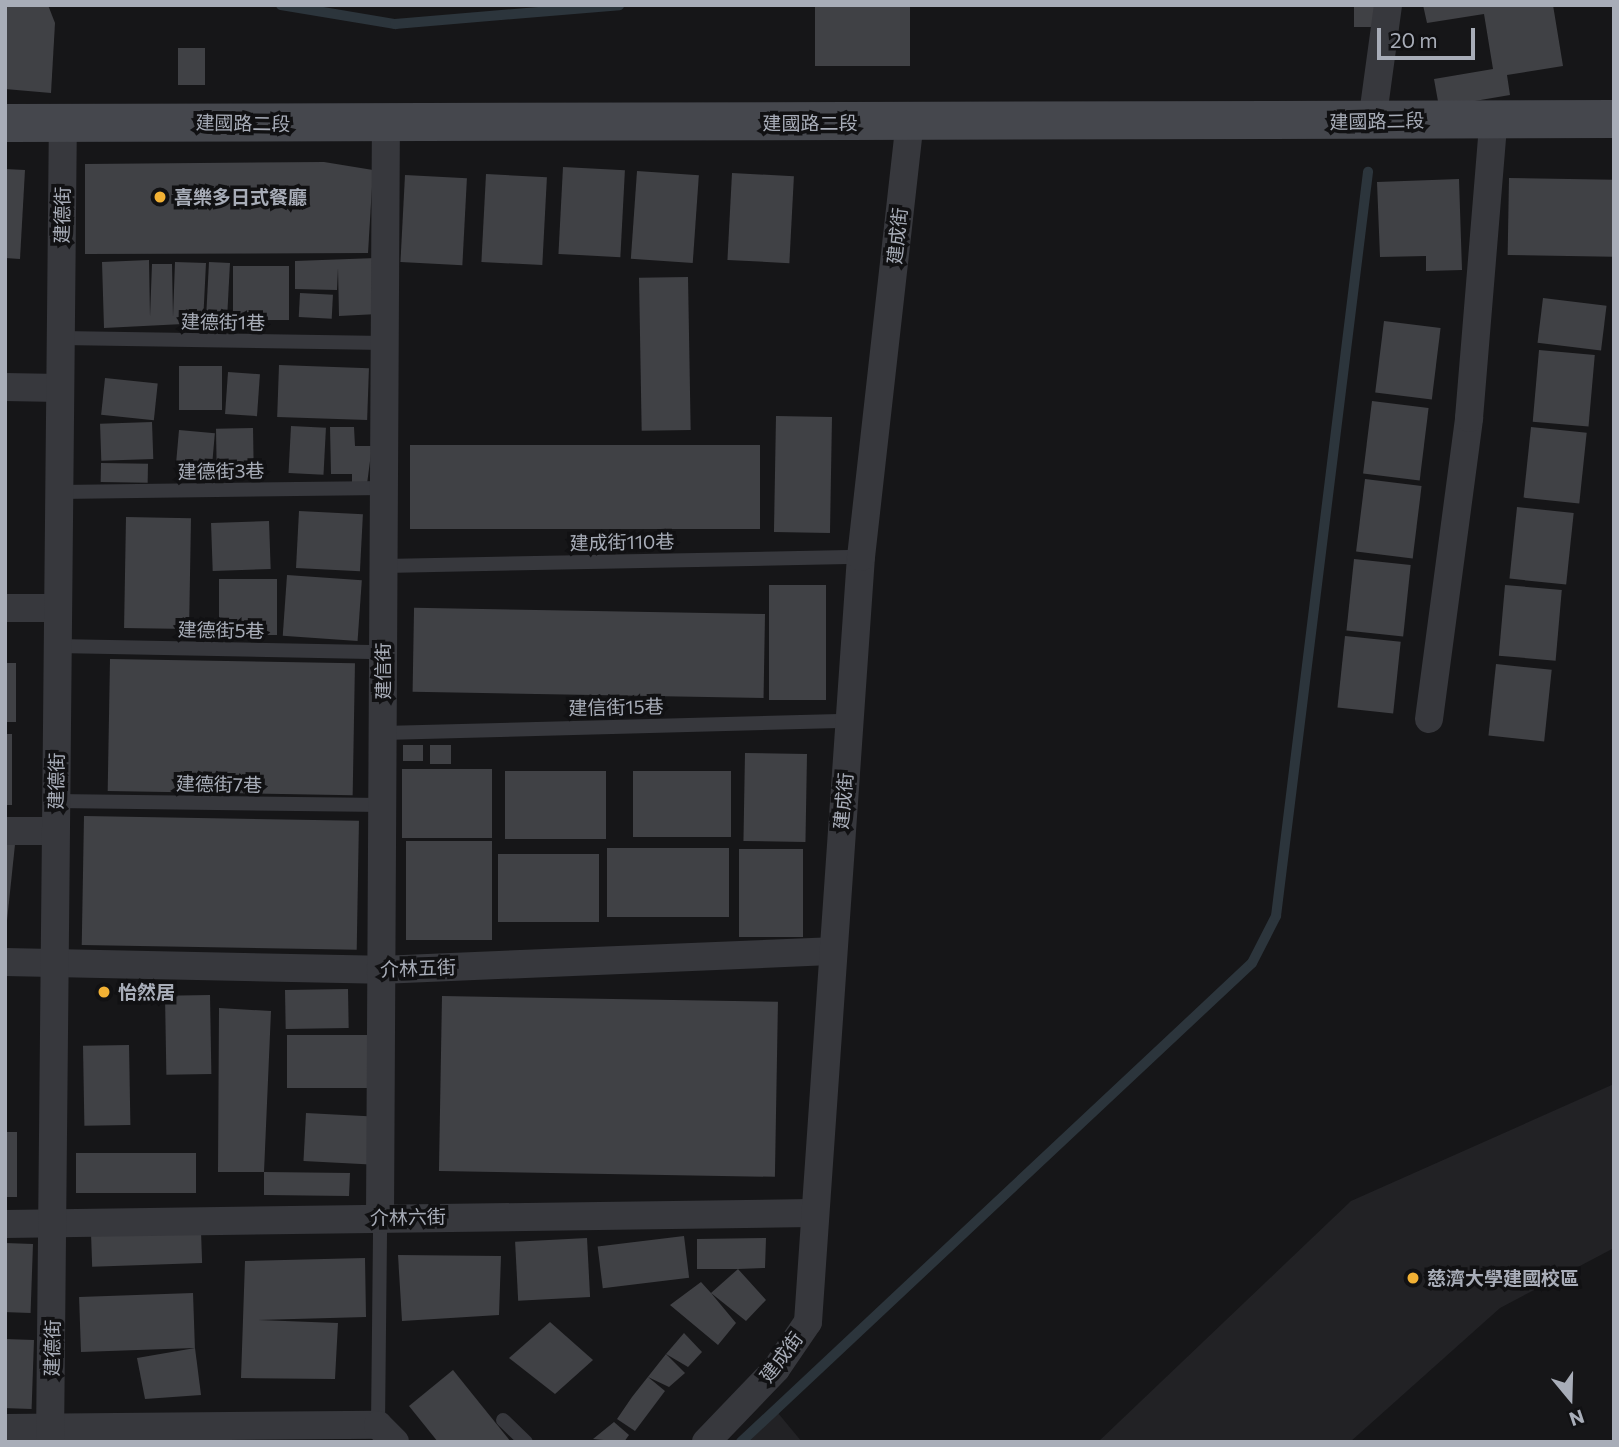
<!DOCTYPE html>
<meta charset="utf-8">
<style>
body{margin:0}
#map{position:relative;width:1619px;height:1447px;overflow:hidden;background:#161618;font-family:Commissioner,"Noto Sans TC",sans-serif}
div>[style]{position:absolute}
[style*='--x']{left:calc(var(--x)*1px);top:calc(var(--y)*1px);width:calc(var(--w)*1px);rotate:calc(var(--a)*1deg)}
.built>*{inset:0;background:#222225}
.stream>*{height:10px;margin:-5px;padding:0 5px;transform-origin:5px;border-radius:5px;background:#2c353c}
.building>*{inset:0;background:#404145;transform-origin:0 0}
.lane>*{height:14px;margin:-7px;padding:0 7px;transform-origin:7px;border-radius:7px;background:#37383d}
.street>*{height:28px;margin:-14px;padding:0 14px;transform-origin:14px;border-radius:14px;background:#37383d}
.secondary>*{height:38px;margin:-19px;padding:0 19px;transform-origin:19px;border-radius:19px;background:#45474d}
.dots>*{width:19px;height:19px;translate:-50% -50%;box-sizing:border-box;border:4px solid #111113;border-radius:50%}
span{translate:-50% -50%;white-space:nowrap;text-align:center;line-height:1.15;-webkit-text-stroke:7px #111113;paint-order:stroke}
.street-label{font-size:19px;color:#a8adb8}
.poi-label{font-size:19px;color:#a8adb8;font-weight:700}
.left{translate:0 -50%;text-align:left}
.frame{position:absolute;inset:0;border:7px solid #a8adb8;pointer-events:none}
.north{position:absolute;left:1535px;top:1363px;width:70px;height:70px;-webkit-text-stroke:5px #111113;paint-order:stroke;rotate:161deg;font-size:19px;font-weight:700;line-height:28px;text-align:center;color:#a8adb8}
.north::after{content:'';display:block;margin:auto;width:24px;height:32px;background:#a8adb8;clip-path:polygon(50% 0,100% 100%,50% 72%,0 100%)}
.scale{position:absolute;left:1377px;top:28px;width:98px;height:32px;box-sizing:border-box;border:4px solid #a8adb8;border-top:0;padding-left:9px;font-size:21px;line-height:24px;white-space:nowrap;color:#a8adb8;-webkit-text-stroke:5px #111113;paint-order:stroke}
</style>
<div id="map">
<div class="built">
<div style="clip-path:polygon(1614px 1084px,1614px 1248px,1500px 1308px,1350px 1442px,1098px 1442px,1351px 1201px)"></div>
<div style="clip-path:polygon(778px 1413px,802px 1442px,748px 1442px)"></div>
</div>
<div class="stream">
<div style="--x:281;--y:5;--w:116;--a:9.5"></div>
<div style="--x:395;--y:24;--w:225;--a:-4.8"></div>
<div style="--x:741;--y:1442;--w:700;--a:-43.15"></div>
<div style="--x:1252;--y:963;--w:53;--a:-62.9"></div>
<div style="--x:1276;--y:916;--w:750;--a:-82.95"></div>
</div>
<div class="building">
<div style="clip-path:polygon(5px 5px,48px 5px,55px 23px,51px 93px,5px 89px)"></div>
<div style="left:815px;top:5px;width:95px;height:61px"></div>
<div style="left:1354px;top:5px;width:29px;height:22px"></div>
<div style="clip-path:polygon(1423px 5px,1553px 5px,1563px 66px,1507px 75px,1510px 95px,1439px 107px,1434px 79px,1493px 69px,1484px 14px,1427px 23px)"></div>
<div style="left:205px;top:48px;width:37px;height:27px;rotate:90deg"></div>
<div style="clip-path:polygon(324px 162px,373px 170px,368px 253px,85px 254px,85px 164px)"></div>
<div style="left:563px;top:167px;width:62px;height:87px;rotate:3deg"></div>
<div style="clip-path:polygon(5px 169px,25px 170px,20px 259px,5px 258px)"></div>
<div style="left:637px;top:171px;width:62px;height:88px;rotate:4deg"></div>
<div style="left:732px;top:173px;width:62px;height:87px;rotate:3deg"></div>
<div style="left:486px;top:174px;width:61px;height:88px;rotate:3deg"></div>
<div style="left:405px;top:175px;width:62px;height:87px;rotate:3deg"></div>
<div style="left:1509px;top:178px;width:105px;height:77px;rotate:1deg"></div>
<div style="clip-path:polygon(1459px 179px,1462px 270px,1426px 271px,1426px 256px,1380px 257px,1377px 182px)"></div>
<div style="clip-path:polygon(376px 258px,378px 314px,339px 316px,338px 268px,337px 290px,295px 289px,295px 261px)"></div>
<div style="clip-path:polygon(149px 260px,150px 317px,152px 264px,172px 264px,173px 317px,175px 262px,206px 263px,203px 323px,104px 328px,102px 262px)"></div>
<div style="left:209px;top:262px;width:21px;height:61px;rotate:3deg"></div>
<div style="left:289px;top:266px;width:54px;height:56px;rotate:90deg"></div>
<div style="left:688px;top:277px;width:153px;height:49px;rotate:89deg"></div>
<div style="left:300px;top:293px;width:33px;height:24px;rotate:3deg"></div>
<div style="left:1543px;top:298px;width:64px;height:45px;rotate:7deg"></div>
<div style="left:1384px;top:321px;width:57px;height:72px;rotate:7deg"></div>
<div style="left:1539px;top:350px;width:56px;height:72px;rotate:5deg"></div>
<div style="left:279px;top:365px;width:90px;height:52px;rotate:2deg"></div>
<div style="left:179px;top:366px;width:43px;height:44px"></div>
<div style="left:228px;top:372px;width:32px;height:42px;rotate:4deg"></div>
<div style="left:105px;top:378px;width:53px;height:37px;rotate:6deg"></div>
<div style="left:1372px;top:401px;width:57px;height:73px;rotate:7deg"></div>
<div style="left:776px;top:416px;width:56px;height:116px;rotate:1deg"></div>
<div style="left:152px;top:422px;width:37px;height:52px;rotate:88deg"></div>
<div style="left:291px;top:426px;width:35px;height:47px;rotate:3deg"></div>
<div style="clip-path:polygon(330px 427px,354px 427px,355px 446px,372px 446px,367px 484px,352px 484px,352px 474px,331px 474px)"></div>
<div style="left:1531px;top:427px;width:56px;height:71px;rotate:6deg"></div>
<div style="left:253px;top:428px;width:42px;height:37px;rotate:89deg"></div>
<div style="left:179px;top:430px;width:36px;height:41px;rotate:5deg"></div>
<div style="left:410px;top:445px;width:350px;height:84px"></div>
<div style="left:101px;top:463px;width:47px;height:19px;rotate:1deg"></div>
<div style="left:1365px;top:479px;width:57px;height:73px;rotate:7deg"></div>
<div style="left:1517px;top:507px;width:57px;height:72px;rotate:6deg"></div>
<div style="left:299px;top:511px;width:64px;height:57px;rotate:3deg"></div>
<div style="left:126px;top:517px;width:65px;height:111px;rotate:1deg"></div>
<div style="left:269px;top:521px;width:48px;height:58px;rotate:88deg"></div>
<div style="left:1354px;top:559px;width:57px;height:72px;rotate:6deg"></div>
<div style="left:287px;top:575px;width:75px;height:61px;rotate:4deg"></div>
<div style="left:219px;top:579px;width:58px;height:56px"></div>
<div style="left:769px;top:585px;width:57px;height:115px"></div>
<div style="left:1505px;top:585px;width:57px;height:71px;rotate:5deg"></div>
<div style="left:765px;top:614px;width:84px;height:351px;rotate:91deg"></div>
<div style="left:1345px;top:636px;width:56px;height:72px;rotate:6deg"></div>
<div style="left:110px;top:659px;width:245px;height:132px;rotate:1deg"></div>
<div style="left:5px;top:663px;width:11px;height:59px"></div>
<div style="left:1496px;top:664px;width:56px;height:72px;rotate:6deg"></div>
<div style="left:5px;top:734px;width:7px;height:71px"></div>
<div style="left:403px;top:745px;width:20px;height:16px"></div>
<div style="left:430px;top:745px;width:21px;height:19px"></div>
<div style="left:745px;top:753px;width:62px;height:88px;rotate:1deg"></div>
<div style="left:402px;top:769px;width:90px;height:69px"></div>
<div style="left:505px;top:771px;width:101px;height:68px"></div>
<div style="left:633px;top:771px;width:98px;height:66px"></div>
<div style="left:84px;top:816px;width:275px;height:129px;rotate:1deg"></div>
<div style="left:406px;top:841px;width:86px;height:99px"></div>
<div style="left:5px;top:844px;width:10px;height:94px;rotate:6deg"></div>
<div style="left:607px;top:848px;width:122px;height:69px"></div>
<div style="left:739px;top:849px;width:64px;height:88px"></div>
<div style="left:498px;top:854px;width:101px;height:68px"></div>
<div style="left:348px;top:989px;width:39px;height:63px;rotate:89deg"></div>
<div style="left:210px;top:995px;width:79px;height:45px;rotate:89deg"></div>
<div style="left:442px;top:996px;width:336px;height:175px;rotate:1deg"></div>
<div style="clip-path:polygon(219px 1008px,271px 1011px,264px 1172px,350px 1173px,349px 1196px,264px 1195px,264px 1172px,218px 1172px)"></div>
<div style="left:287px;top:1035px;width:92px;height:53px"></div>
<div style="left:129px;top:1045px;width:80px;height:46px;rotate:89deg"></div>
<div style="left:306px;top:1113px;width:67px;height:48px;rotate:3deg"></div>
<div style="left:5px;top:1132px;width:12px;height:65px"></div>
<div style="left:76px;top:1153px;width:120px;height:40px"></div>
<div style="left:201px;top:1231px;width:32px;height:110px;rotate:88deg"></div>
<div style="left:684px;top:1236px;width:42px;height:87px;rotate:83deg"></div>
<div style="left:587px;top:1238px;width:59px;height:72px;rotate:87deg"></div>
<div style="clip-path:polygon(766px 1238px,765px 1268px,738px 1269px,766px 1300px,746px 1321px,711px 1293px,736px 1323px,718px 1345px,670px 1305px,701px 1282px,711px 1293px,738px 1269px,697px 1269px,697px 1239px)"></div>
<div style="left:5px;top:1243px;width:28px;height:69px;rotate:2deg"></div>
<div style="clip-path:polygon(398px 1255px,501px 1256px,499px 1315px,402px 1321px)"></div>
<div style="clip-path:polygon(365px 1258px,366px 1317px,258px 1320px,338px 1323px,335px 1379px,241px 1378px,245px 1261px)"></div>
<div style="left:193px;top:1293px;width:55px;height:114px;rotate:88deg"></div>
<div style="clip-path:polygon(550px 1322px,593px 1360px,555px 1394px,509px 1358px)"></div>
<div style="clip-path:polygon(684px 1333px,702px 1352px,688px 1367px,666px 1354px)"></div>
<div style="left:5px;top:1339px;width:29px;height:69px;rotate:2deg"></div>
<div style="clip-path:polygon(195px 1348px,201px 1395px,145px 1399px,137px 1358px)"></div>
<div style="clip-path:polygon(666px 1354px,685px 1373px,669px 1387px,648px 1377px,665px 1391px,635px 1431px,617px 1419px,632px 1397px)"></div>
<div style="clip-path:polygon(453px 1370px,511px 1442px,438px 1442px,409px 1406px)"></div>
<div style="clip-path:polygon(614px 1422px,629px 1435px,624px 1442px,593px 1439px)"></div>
</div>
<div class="lane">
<div style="--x:61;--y:338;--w:324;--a:0.9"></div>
<div style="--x:59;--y:492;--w:325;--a:-0.7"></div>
<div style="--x:384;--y:566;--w:477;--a:-1.1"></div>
<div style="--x:57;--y:646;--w:326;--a:1.1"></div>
<div style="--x:383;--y:733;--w:466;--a:-1.5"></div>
<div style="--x:56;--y:801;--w:327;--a:0.7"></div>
<div style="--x:503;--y:1420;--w:32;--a:44"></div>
<div style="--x:378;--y:1425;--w:208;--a:-89.4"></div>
</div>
<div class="street">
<div style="--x:1372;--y:122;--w:118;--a:-82.2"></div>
<div style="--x:5;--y:387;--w:55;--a:1"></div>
<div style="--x:5;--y:608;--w:50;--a:0"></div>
<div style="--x:1429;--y:719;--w:304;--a:-82.4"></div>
<div style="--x:1469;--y:418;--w:302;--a:-85.3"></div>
<div style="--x:5;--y:831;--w:50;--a:0"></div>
<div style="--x:5;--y:962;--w:375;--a:1.2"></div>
<div style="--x:380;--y:970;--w:451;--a:-2.4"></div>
<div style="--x:380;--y:1217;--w:1093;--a:-89.69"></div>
<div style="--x:5;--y:1224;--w:806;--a:-0.78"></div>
<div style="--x:5;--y:1428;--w:373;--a:-0.5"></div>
<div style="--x:378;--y:1425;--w:24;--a:45"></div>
<div style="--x:50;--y:1442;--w:1321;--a:-89.44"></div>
<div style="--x:706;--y:1442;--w:101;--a:-46.2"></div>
<div style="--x:776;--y:1369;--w:57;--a:-55.8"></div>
<div style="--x:808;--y:1322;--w:767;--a:-86.04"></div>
<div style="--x:861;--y:557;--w:437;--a:-83.6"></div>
</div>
<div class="secondary">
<div style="--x:5;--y:123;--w:1609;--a:-0.14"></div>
</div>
<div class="dots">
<div style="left:160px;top:197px;background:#f2b134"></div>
<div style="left:104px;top:992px;background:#f2b134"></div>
<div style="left:1413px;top:1278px;background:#f2b134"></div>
</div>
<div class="street-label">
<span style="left:1377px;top:121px;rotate:-1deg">建國路二段</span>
<span style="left:243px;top:123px;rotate:1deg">建國路二段</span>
<span style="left:810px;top:123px">建國路二段</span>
<span style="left:62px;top:215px;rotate:-89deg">建德街</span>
<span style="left:897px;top:236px;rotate:-84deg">建成街</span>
<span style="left:223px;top:322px;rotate:1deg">建德街1巷</span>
<span style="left:221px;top:471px;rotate:-1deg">建德街3巷</span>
<span style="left:622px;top:542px;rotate:-1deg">建成街110巷</span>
<span style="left:221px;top:630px;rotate:1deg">建德街5巷</span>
<span style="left:383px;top:671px;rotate:-90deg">建信街</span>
<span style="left:616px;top:707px;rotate:-1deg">建信街15巷</span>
<span style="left:56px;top:781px;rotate:-89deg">建德街</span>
<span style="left:219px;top:784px;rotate:1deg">建德街7巷</span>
<span style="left:843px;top:801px;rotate:-85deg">建成街</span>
<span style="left:418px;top:968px;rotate:-2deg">介林五街</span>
<span style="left:408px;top:1217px;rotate:-1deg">介林六街</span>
<span style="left:52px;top:1348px;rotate:-89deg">建德街</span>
<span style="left:781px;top:1357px;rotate:-53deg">建成街</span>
</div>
<div class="poi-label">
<span class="left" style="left:174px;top:197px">喜樂多日式餐廳</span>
<span class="left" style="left:118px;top:992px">怡然居</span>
<span class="left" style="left:1427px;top:1278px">慈濟大學建國校區</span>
</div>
<div class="frame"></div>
<div class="north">N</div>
<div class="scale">20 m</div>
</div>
